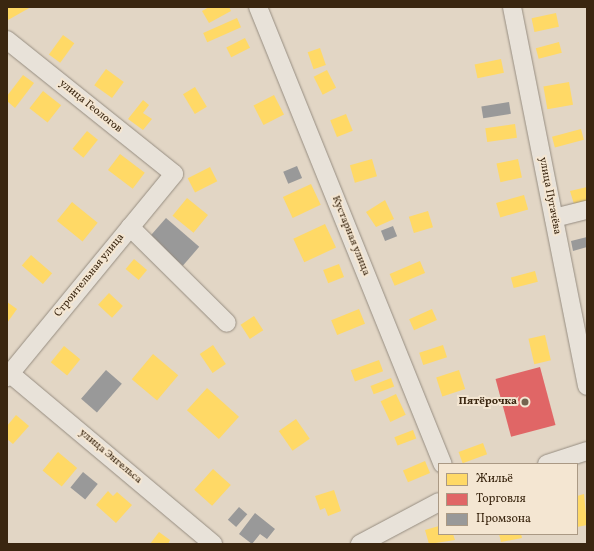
<!DOCTYPE html>
<meta charset="utf-8">
<style>
body{margin:0}
#map{position:relative;width:594px;height:551px;overflow:hidden;background:#e2d6c5;font-family:Vollkorn,serif}
div>[style]{position:absolute}
[style*='--x']{left:calc(var(--x)*1px);top:calc(var(--y)*1px);width:calc(var(--w)*1px);rotate:calc(var(--a)*1deg)}
.homes>*{inset:0;background:#ffd966;transform-origin:0 0}
.shops>*{inset:0;background:#e06666;transform-origin:0 0}
.industry>*{inset:0;background:#999;transform-origin:0 0}
.roads{filter:drop-shadow(0 0 1px #968d81) drop-shadow(0 0 1px #968d81)}
.minor>*{height:18px;margin:-9px;padding:0 9px;transform-origin:9px;border-radius:9px;background:#e8e2d9}
.dots>*{width:11px;height:11px;translate:-50% -50%;box-sizing:border-box;border:2px solid #f4e6d2;border-radius:50%}
span{translate:-50% -50%;white-space:nowrap;text-align:center;line-height:1.15;-webkit-text-stroke:4px #f4e6d2;paint-order:stroke}
.street-label{font-size:11px;color:#3a2610}
.poi-label{font-size:11px;color:#3a2610;font-weight:700}
.right{translate:-100% -50%;text-align:right}
.frame{position:absolute;inset:0;border:8px solid #3a2610;pointer-events:none}
.legend{position:absolute;left:438px;top:463px;width:140px;height:72px;box-sizing:border-box;background:#f4e6d2;border:1px solid #aa9984;margin:0;padding:5px 7px;list-style:none;font-size:12px;color:#3a2610}
.legend li{display:flex;align-items:center;gap:8px;height:20px}
.legend b{width:20px;border:1px solid #aa9984}
</style>
<div id="map">
<div class="homes">
<div style="clip-path:polygon(7px 7px,31px 7px,8px 20px)"></div>
<div style="clip-path:polygon(209px 7px,229px 7px,231px 11px,209px 23px,202px 11px)"></div>
<div style="left:556px;top:13px;width:14px;height:25px;rotate:78deg"></div>
<div style="left:237px;top:18px;width:10px;height:37px;rotate:66deg"></div>
<div style="left:63px;top:35px;width:14px;height:24px;rotate:36deg"></div>
<div style="left:245px;top:38px;width:11px;height:21px;rotate:63deg"></div>
<div style="left:559px;top:42px;width:11px;height:24px;rotate:75deg"></div>
<div style="left:320px;top:48px;width:18px;height:13px;rotate:71deg"></div>
<div style="left:501px;top:59px;width:14px;height:27px;rotate:78deg"></div>
<div style="left:106px;top:69px;width:22px;height:20px;rotate:36deg"></div>
<div style="left:327px;top:70px;width:20px;height:15px;rotate:63deg"></div>
<div style="clip-path:polygon(23px 75px,34px 83px,15px 108px,7px 101px,7px 96px)"></div>
<div style="left:569px;top:82px;width:23px;height:26px;rotate:80deg"></div>
<div style="left:195px;top:87px;width:23px;height:14px;rotate:59deg"></div>
<div style="left:43px;top:91px;width:23px;height:22px;rotate:38deg"></div>
<div style="left:274px;top:95px;width:22px;height:23px;rotate:63deg"></div>
<div style="clip-path:polygon(143px 100px,149px 105px,143px 113px,152px 119px,143px 130px,128px 119px)"></div>
<div style="left:346px;top:114px;width:18px;height:17px;rotate:68deg"></div>
<div style="left:515px;top:124px;width:14px;height:30px;rotate:82deg"></div>
<div style="left:581px;top:129px;width:11px;height:30px;rotate:75deg"></div>
<div style="left:87px;top:131px;width:14px;height:23px;rotate:39deg"></div>
<div style="left:120px;top:154px;width:31px;height:20px;rotate:37deg"></div>
<div style="left:372px;top:159px;width:18px;height:23px;rotate:74deg"></div>
<div style="left:518px;top:159px;width:19px;height:22px;rotate:78deg"></div>
<div style="left:210px;top:167px;width:16px;height:25px;rotate:63deg"></div>
<div style="left:311px;top:184px;width:23px;height:31px;rotate:65deg"></div>
<div style="clip-path:polygon(587px 187px,587px 201px,574px 204px,570px 191px)"></div>
<div style="left:524px;top:195px;width:15px;height:29px;rotate:74deg"></div>
<div style="left:187px;top:198px;width:27px;height:23px;rotate:39deg"></div>
<div style="clip-path:polygon(385px 200px,394px 219px,376px 227px,366px 212px)"></div>
<div style="left:72px;top:202px;width:33px;height:24px;rotate:39deg"></div>
<div style="left:428px;top:211px;width:17px;height:20px;rotate:73deg"></div>
<div style="left:325px;top:224px;width:26px;height:35px;rotate:65deg"></div>
<div style="left:31px;top:255px;width:28px;height:14px;rotate:41deg"></div>
<div style="left:134px;top:259px;width:17px;height:13px;rotate:40deg"></div>
<div style="left:420px;top:261px;width:13px;height:33px;rotate:67deg"></div>
<div style="left:339px;top:264px;width:14px;height:17px;rotate:69deg"></div>
<div style="left:535px;top:271px;width:11px;height:25px;rotate:75deg"></div>
<div style="left:109px;top:293px;width:19px;height:16px;rotate:43deg"></div>
<div style="clip-path:polygon(7px 302px,17px 309px,7px 323px)"></div>
<div style="left:359px;top:309px;width:16px;height:30px;rotate:68deg"></div>
<div style="left:432px;top:309px;width:12px;height:25px;rotate:66deg"></div>
<div style="left:254px;top:316px;width:17px;height:16px;rotate:57deg"></div>
<div style="left:545px;top:335px;width:26px;height:17px;rotate:77deg"></div>
<div style="left:213px;top:345px;width:23px;height:16px;rotate:56deg"></div>
<div style="left:443px;top:345px;width:13px;height:25px;rotate:72deg"></div>
<div style="left:64px;top:346px;width:21px;height:21px;rotate:39deg"></div>
<div style="left:153px;top:354px;width:33px;height:33px;rotate:40deg"></div>
<div style="left:379px;top:360px;width:12px;height:30px;rotate:70deg"></div>
<div style="left:459px;top:370px;width:20px;height:24px;rotate:72deg"></div>
<div style="left:391px;top:378px;width:9px;height:22px;rotate:69deg"></div>
<div style="left:207px;top:388px;width:43px;height:30px;rotate:42deg"></div>
<div style="left:396px;top:394px;width:23px;height:17px;rotate:65deg"></div>
<div style="clip-path:polygon(16px 415px,29px 426px,13px 444px,7px 439px,7px 426px)"></div>
<div style="left:296px;top:419px;width:24px;height:21px;rotate:55deg"></div>
<div style="left:413px;top:430px;width:9px;height:20px;rotate:69deg"></div>
<div style="left:483px;top:443px;width:12px;height:26px;rotate:70deg"></div>
<div style="left:58px;top:452px;width:25px;height:24px;rotate:40deg"></div>
<div style="left:425px;top:461px;width:13px;height:24px;rotate:67deg"></div>
<div style="left:213px;top:469px;width:24px;height:28px;rotate:42deg"></div>
<div style="clip-path:polygon(334px 490px,341px 511px,328px 516px,325px 508px,320px 510px,315px 496px)"></div>
<div style="clip-path:polygon(108px 491px,113px 496px,117px 492px,132px 505px,116px 523px,96px 505px)"></div>
<div style="clip-path:polygon(584px 494px,587px 525px,577px 527px,577px 496px)"></div>
<div style="clip-path:polygon(439px 526px,439px 534px,453px 534px,455px 540px,429px 544px,425px 530px)"></div>
<div style="clip-path:polygon(159px 532px,170px 540px,168px 544px,150px 544px)"></div>
<div style="clip-path:polygon(499px 534px,521px 534px,522px 538px,501px 542px)"></div>
</div>
<div class="shops">
<div style="left:540px;top:367px;width:60px;height:46px;rotate:75deg"></div>
</div>
<div class="industry">
<div style="left:509px;top:102px;width:12px;height:28px;rotate:81deg"></div>
<div style="left:297px;top:166px;width:13px;height:15px;rotate:67deg"></div>
<div style="left:166px;top:218px;width:44px;height:25px;rotate:41deg"></div>
<div style="left:393px;top:226px;width:11px;height:13px;rotate:68deg"></div>
<div style="clip-path:polygon(587px 237px,587px 247px,573px 251px,571px 241px)"></div>
<div style="left:106px;top:370px;width:21px;height:38px;rotate:41deg"></div>
<div style="left:83px;top:472px;width:19px;height:20px;rotate:39deg"></div>
<div style="left:239px;top:507px;width:11px;height:17px;rotate:41deg"></div>
<div style="clip-path:polygon(255px 513px,275px 529px,267px 539px,260px 534px,252px 544px,239px 534px)"></div>
</div>
<div class="roads">
<div class="minor">
<div style="--x:258;--y:7;--w:493;--a:68"></div>
<div style="--x:512;--y:7;--w:386;--a:78.8"></div>
<div style="--x:7;--y:40;--w:214;--a:38.7"></div>
<div style="--x:174;--y:174;--w:263;--a:129.4"></div>
<div style="--x:554;--y:218;--w:34;--a:-14"></div>
<div style="--x:130;--y:227;--w:136;--a:44.7"></div>
<div style="--x:7;--y:371;--w:269;--a:40"></div>
<div style="--x:547;--y:464;--w:42;--a:-18"></div>
<div style="--x:360;--y:544;--w:89;--a:-28"></div>
</div>
</div>
<div class="dots">
<div style="left:525px;top:402px;background:#75644f"></div>
</div>
<div class="street-label">
<span style="left:90px;top:107px;rotate:39deg">улица Геологов</span>
<span style="left:549px;top:196px;rotate:79deg">улица Пугачёва</span>
<span style="left:350px;top:236px;rotate:68deg">Кустарная улица</span>
<span style="left:90px;top:276px;rotate:-51deg">Строительная улица</span>
<span style="left:110px;top:457px;rotate:40deg">улица Энгельса</span>
</div>
<div class="poi-label">
<span class="right" style="left:517px;top:402px">Пятёрочка</span>
</div>
<div class="frame"></div>
<ul class="legend">
<li><b style="height:11px;background:#ffd966"></b>Жильё</li>
<li><b style="height:11px;background:#e06666"></b>Торговля</li>
<li><b style="height:11px;background:#999"></b>Промзона</li>
</ul>
</div>
